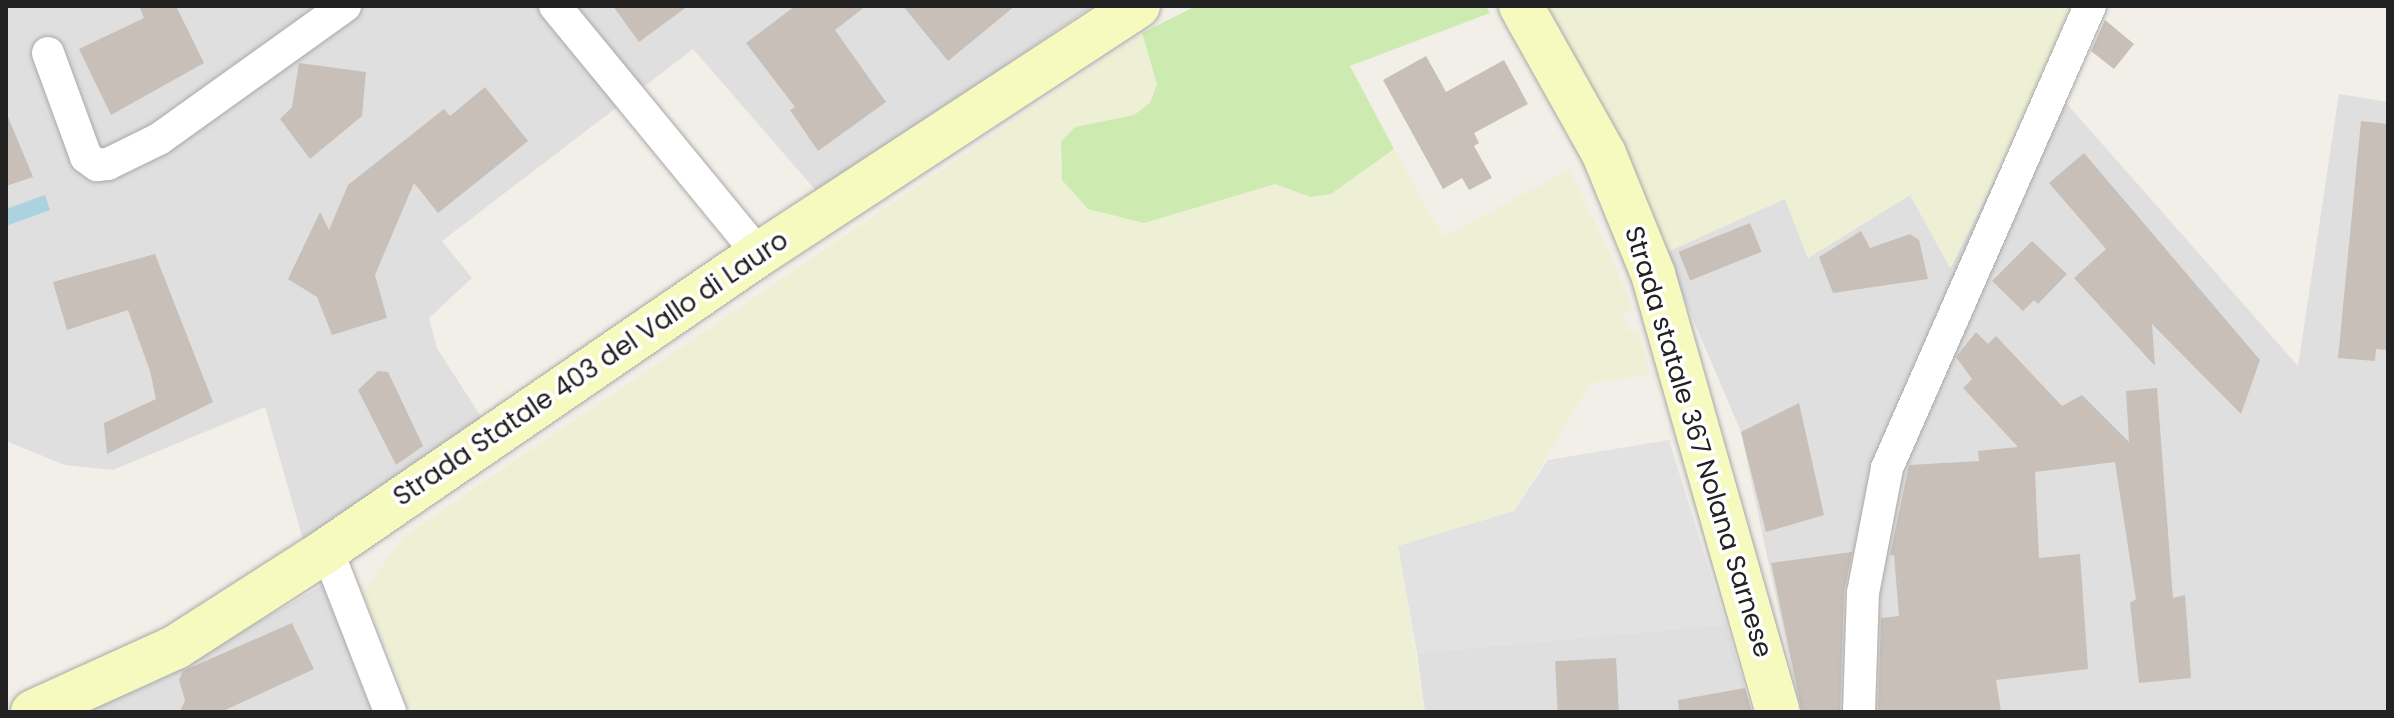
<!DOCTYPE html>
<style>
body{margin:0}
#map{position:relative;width:2394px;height:718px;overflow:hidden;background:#f2efe9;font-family:Poppins,sans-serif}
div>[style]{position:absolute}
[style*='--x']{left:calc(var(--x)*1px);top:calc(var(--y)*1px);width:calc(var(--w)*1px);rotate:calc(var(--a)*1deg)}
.residential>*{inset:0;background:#e0dfdf}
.farmland>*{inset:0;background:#eef0d5}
.grass>*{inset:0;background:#cdebb0}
.parking>*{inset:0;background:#e2e2e2}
.water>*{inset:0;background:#aad3df}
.building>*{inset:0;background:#c7bfb8;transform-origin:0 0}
.roads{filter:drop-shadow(0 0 2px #a9a9a9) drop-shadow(0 0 2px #a9a9a9)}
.street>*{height:32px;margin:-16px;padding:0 16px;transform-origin:16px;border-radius:16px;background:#fff}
.secondary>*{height:44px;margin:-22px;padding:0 22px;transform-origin:22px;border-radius:22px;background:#f7fabf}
span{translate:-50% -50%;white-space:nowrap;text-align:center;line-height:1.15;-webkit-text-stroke:7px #fff;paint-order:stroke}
.street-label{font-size:26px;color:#222}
.frame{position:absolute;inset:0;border:8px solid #222;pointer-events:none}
</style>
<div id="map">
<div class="residential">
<div style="clip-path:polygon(6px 6px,1093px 6px,818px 193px,693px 49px,442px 241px,472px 278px,429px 318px,437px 348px,483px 420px,304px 543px,265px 407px,113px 470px,65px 465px,6px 441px)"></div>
<div style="clip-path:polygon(2045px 79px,2298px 366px,2339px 94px,2388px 102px,2388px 712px,1800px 712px,1741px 432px,1665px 253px,1785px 198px,1808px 258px,1910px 195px,1951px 267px)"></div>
<div style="clip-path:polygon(324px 584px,375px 712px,85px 712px,153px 683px)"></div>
<div style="clip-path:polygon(1726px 624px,1752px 712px,1425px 712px,1417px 653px)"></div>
</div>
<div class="farmland">
<div style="clip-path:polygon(1549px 6px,2072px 6px,2045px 79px,1950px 268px,1910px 195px,1808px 258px,1785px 199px,1665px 253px,1642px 190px)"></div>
<div style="clip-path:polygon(1142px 33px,1157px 84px,1150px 103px,1134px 115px,1075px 127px,1061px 141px,1060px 161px,1062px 180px,1144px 223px,1275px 184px,1311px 197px,1331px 194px,1394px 149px,1443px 237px,1569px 170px,1611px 255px,1632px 308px,1622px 315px,1629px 331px,1638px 330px,1650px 374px,1589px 384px,1515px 511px,1398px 546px,1425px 712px,412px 712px,363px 592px,403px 537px)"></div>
</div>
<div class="grass">
<div style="clip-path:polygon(1196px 6px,1486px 6px,1490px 13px,1350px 66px,1394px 149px,1331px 194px,1311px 197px,1275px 184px,1144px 223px,1088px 209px,1062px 180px,1061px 141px,1075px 127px,1134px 115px,1150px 103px,1157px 84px,1142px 33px)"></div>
</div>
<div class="parking">
<div style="clip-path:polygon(1669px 440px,1726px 624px,1417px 653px,1398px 546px,1514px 511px,1548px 460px)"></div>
</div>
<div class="water">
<div style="clip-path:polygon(45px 195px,50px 210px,6px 226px,6px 209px)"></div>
</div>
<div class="building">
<div style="clip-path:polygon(139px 6px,176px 6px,204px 63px,111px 115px,79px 49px,144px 18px)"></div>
<div style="clip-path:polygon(613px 6px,688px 6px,639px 42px)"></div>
<div style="clip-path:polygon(795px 6px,866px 6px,835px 30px,886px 102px,818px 151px,790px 110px,795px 107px,746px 43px)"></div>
<div style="clip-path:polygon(903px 6px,1015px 6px,948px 61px)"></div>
<div style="clip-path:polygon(2105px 20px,2134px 44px,2114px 69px,2091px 51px)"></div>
<div style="clip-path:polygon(1426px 56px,1446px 92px,1504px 60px,1528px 104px,1474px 133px,1479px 143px,1474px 146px,1492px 178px,1469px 190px,1462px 178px,1443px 189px,1383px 80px)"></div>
<div style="clip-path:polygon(299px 63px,366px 72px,362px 116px,310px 159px,280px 119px,292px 107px)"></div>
<div style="clip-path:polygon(485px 87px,528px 141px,438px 213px,414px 183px,375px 275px,387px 318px,332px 335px,317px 297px,288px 279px,320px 212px,329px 230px,348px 185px,444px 109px,450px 116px)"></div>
<div style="clip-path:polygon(6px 112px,33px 177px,6px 186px)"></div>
<div style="clip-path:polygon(2361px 121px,2388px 124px,2388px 350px,2376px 349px,2375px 361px,2338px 358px)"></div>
<div style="clip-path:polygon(2084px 153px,2260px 360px,2241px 414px,2152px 324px,2155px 366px,2074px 278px,2106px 249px,2049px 183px)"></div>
<div style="left:1750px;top:223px;width:31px;height:77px;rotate:68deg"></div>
<div style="clip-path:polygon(1861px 231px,1870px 248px,1910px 234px,1919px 240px,1928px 279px,1833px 293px,1819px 257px)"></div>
<div style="clip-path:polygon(2032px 241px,2067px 274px,2038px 304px,2034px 300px,2023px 311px,1992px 281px)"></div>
<div style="clip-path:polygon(155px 254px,213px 402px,107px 454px,104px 423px,156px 399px,150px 371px,128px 310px,67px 330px,53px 282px)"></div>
<div style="clip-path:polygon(1976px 332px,1988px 344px,1996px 336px,2062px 406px,2082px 395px,2129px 442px,2126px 391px,2157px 388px,2173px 598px,2185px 595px,2191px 678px,2139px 683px,2130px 603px,2136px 599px,2115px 462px,2035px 472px,2039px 558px,2080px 554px,2088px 669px,1996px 680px,2001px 712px,1878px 712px,1881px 618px,1899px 616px,1894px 555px,1890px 555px,1909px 465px,1979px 461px,1978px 451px,2018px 447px,1963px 388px,1972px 379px,1956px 357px)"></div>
<div style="clip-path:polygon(378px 371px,388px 372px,423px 446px,396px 465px,358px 390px)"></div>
<div style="clip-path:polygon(1799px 403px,1824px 515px,1766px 532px,1741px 432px)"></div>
<div style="clip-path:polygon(1852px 552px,1844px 592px,1840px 712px,1802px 712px,1771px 563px)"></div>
<div style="clip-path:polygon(292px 623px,314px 669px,221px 712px,180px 712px,185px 700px,179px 680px,183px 671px)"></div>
<div style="left:1616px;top:658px;width:54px;height:61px;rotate:87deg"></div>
<div style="clip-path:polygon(1745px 688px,1752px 712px,1679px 712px,1678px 700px)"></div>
</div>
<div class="roads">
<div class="street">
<div style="--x:555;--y:6;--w:321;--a:50.6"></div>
<div style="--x:48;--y:53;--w:111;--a:69.9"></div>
<div style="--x:86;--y:157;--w:14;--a:36"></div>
<div style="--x:97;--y:165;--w:11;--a:-5"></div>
<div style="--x:108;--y:164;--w:57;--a:-26.1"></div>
<div style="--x:159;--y:139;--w:229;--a:-35.6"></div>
<div style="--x:327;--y:550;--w:174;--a:68.7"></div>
<div style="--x:1859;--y:712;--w:119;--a:-88.1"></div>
<div style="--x:1863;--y:593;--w:127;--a:-79.1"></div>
<div style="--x:1887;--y:468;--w:505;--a:-66.28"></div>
</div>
<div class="secondary">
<div style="--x:1521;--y:6;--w:170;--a:60.7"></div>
<div style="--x:1604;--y:154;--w:130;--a:67.8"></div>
<div style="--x:1653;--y:274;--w:455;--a:74.1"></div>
<div style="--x:33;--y:712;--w:157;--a:-24.4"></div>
<div style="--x:176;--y:647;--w:179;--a:-32.7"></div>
<div style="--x:327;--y:550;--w:524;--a:-34.42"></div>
<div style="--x:759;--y:254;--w:453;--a:-33.2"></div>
</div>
</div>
<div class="street-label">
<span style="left:591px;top:369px;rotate:-34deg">Strada Statale 403 del Vallo di Lauro</span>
<span style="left:1698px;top:442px;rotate:73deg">Strada statale 367 Nolana Sarnese</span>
</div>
<div class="frame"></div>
</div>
